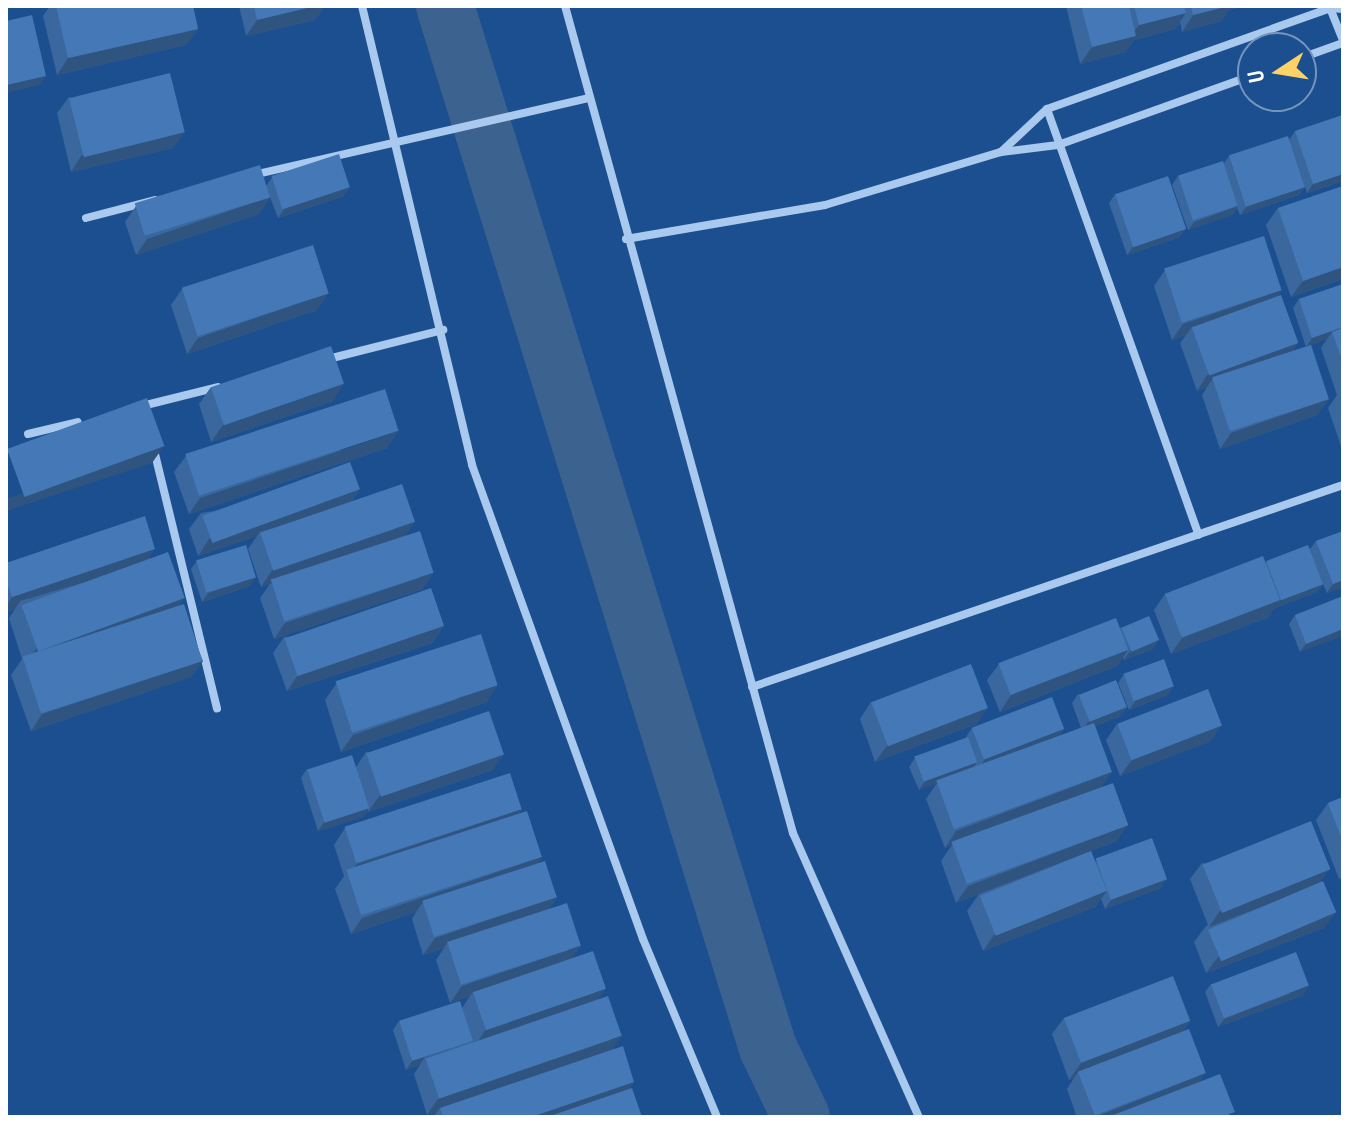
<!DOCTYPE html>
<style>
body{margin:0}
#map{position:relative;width:1349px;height:1123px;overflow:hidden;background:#1b4f8f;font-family:"PT Sans Narrow",sans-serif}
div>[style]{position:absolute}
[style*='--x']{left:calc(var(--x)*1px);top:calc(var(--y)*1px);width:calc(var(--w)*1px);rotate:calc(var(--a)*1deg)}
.canal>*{height:58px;margin:-29px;padding:0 29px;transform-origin:29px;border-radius:29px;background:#3c6290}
.minor>*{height:8px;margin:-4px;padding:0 4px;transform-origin:4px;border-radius:4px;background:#a9c9ee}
.wall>*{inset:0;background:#3a679d}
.shaded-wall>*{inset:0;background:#305480}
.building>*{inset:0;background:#4478b7;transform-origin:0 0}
span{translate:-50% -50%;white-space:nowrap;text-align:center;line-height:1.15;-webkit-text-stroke:7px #1b4f8f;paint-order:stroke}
.frame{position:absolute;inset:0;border:8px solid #fff;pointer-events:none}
.north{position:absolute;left:1237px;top:32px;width:80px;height:80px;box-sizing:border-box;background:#1b4f8f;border:2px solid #7695bc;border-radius:50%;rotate:258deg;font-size:22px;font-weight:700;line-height:32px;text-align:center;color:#fff}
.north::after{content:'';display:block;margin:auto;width:28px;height:36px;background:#ffd166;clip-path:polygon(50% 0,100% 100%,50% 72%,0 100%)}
</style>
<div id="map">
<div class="canal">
<div style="--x:445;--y:6;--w:1091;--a:72.78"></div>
<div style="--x:768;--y:1048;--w:76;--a:64.4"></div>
</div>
<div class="minor">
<div style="--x:362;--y:6;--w:472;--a:76.5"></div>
<div style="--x:472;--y:465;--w:504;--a:70.16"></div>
<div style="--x:643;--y:939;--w:193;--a:67.4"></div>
<div style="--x:565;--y:6;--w:858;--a:74.59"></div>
<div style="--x:793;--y:833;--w:311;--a:66.1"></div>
<div style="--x:1330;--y:8;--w:35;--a:68"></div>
<div style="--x:1301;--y:58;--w:45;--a:-19.7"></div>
<div style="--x:1047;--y:109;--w:452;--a:70.4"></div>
<div style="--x:1001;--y:152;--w:63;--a:-43.1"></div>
<div style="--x:1047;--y:109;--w:300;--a:-19.6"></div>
<div style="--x:1330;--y:8;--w:13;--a:4"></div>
<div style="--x:253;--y:175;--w:344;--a:-12.9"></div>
<div style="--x:86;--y:218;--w:71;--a:-14.6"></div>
<div style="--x:626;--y:239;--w:202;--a:-9.7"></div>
<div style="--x:825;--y:205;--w:184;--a:-16.8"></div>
<div style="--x:1001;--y:152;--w:57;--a:-7"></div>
<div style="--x:1058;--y:145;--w:207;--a:-19.7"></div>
<div style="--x:328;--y:359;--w:119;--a:-14.2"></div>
<div style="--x:142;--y:406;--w:78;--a:-14"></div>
<div style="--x:28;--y:434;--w:51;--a:-13.5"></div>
<div style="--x:154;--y:450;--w:266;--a:76.3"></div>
<div style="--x:752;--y:687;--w:625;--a:-18.87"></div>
</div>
<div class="wall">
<div style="clip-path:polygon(50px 6px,193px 6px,198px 29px,186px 45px,57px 75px,43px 16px)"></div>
<div style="clip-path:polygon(239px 6px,325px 6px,315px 20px,246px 36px)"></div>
<div style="clip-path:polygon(1066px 6px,1245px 6px,1229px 10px,1221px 21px,1182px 32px,1180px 22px,1175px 29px,1134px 40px,1125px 52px,1080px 64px)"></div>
<div style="clip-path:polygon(69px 97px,173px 148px,71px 172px,57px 113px)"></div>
<div style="clip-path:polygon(1343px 115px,1343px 181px,1307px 193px,1305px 187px,1299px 195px,1240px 215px,1237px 208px,1232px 215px,1188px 230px,1172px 185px,1178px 176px,1224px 163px,1229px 156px,1289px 140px,1295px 131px)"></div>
<div style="clip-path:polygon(272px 177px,344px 196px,278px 218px,270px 197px,259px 214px,136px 255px,125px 222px,136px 206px,267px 185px)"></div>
<div style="clip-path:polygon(1343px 186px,1343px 279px,1291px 297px,1266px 225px,1278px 208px)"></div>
<div style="clip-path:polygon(1115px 194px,1180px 237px,1127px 255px,1109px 203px)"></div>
<div style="clip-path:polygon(1165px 270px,1277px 297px,1298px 343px,1292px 351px,1306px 347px,1293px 308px,1299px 299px,1343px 284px,1343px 452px,1328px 408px,1337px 395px,1321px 348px,1327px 339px,1311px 345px,1329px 399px,1317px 415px,1220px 449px,1202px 395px,1207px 387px,1197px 391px,1180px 343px,1186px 335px,1172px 340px,1154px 286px)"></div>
<div style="clip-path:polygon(182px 289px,317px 310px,187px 354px,171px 305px)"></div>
<div style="clip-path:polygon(211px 387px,333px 401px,211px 442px,199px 404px)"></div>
<div style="clip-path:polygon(387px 448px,189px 514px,174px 472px,186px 456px)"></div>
<div style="clip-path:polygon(360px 489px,351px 502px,405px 536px,423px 589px,274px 639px,260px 598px,270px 584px,261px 587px,248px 549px,257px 536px,198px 556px,189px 529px,201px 513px)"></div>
<div style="clip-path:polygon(1343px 531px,1343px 587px,1327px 593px,1323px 584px,1317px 592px,1274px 608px,1269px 617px,1171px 654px,1154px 610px,1165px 594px,1310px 549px,1316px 541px)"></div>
<div style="clip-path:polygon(149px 558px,180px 606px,203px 661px,191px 677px,31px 731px,11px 675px,22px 659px,9px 618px,15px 609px,6px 612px,6px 563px)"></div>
<div style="clip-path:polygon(197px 561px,250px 586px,202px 602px,191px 569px)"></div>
<div style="clip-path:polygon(1343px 596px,1300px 652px,1289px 624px,1295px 615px)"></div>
<div style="clip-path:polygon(444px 626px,432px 643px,287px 691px,273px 653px,284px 637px)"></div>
<div style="clip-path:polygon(1121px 627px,1153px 649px,1124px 660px,1123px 657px,1117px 666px,1000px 712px,987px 680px,999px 664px,1120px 628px)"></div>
<div style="clip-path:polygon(1124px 674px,1168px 695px,1129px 710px,1118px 683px)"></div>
<div style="clip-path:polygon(336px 684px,487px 702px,341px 752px,325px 700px)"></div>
<div style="clip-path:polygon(1078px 694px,1127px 707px,1121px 716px,1095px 726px,1112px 772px,1101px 787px,1117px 841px,1091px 851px,1095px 861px,1161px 888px,1105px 909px,1101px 899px,1095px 907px,983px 951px,967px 911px,979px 894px,1034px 873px,956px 903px,941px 861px,952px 845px,945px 848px,926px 799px,937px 783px,919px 790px,909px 767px,915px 758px,967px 738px,966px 737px,972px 728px,1064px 729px,1059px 736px,1081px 728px,1072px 703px)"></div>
<div style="clip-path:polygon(871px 702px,977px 724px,875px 762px,860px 719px)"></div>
<div style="clip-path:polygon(1117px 724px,1211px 741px,1120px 776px,1106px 740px)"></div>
<div style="clip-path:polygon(366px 752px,493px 770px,368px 812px,368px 810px,363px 817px,318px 831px,301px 778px,307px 769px,356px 767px)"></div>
<div style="clip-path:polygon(1343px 797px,1343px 877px,1339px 879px,1316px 820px,1328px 803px)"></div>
<div style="clip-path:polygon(522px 809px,519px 814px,542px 857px,537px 864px,557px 897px,549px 909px,572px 958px,599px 999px,613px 1049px,634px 1082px,629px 1089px,642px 1117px,433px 1117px,437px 1112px,427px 1115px,414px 1074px,420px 1065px,406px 1070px,393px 1030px,399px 1021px,462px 1008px,470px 996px,450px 1003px,436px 960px,444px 948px,423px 955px,412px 919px,416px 912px,351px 934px,335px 889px,344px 876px,334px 845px,345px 828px)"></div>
<div style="clip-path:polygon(1202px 863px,1321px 882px,1324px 928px,1206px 973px,1194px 942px,1206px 926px,1208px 925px,1190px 879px)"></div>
<div style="clip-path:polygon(1211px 984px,1303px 995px,1218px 1027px,1205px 992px)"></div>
<div style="clip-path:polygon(1064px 1018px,1190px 1021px,1183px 1031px,1200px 1082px,1231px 1117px,1077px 1117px,1067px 1089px,1074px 1078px,1069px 1080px,1052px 1034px)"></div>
</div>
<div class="shaded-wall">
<div style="clip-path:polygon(315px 6px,325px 6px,315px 20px,246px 36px,257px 20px)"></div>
<div style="clip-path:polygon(1229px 6px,1232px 6px,1221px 21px,1182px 32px,1193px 15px)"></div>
<div style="clip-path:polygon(1232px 6px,1245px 6px,1229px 10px)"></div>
<div style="clip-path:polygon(1186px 13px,1175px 29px,1134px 40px,1125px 52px,1080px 64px,1092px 47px,1130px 37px,1139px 25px)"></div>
<div style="clip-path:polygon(198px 29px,186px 45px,57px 75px,68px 58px)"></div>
<div style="clip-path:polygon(46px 76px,40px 85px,6px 93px,7px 85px)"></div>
<div style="clip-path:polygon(185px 132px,173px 148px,71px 172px,82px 155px)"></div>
<div style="clip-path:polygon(1343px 174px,1343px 181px,1307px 193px,1313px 184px)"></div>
<div style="clip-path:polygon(350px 187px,344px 196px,278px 218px,284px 209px)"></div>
<div style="clip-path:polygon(1305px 187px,1299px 195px,1240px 215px,1246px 207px)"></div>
<div style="clip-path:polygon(270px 197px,259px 214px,136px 255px,147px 239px)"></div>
<div style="clip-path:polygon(1238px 206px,1232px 215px,1188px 230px,1194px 222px)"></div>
<div style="clip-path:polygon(1186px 229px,1180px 237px,1127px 255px,1133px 247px)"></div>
<div style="clip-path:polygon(1343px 267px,1343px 279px,1291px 297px,1303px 281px)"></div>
<div style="clip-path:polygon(1282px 290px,1271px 306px,1192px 327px,1186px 335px,1172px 340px,1183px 324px)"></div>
<div style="clip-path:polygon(329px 293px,317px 310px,187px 354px,198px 338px)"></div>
<div style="clip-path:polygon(1343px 327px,1332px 332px,1327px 339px,1306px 347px,1312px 338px)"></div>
<div style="clip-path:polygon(1298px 343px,1287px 359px,1213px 379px,1207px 387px,1197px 391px,1208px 374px)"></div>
<div style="clip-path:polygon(344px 384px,333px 401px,211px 442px,223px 425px)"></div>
<div style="clip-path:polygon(1329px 399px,1317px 415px,1220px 449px,1231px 433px)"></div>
<div style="clip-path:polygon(399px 431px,387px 448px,189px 514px,200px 498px)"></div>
<div style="clip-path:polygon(164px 446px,152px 463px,6px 511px,6px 499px)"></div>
<div style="clip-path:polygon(360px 489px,348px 505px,260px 532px,257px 536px,198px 556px,209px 539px)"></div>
<div style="clip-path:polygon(415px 522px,404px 538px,261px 587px,272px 570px)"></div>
<div style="clip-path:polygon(155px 549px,144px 565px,20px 601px,15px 609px,6px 612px,6px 606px,12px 597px)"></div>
<div style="clip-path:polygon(434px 573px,423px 589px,274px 639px,285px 623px)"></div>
<div style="clip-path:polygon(256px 577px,250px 586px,202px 602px,208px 593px)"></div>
<div style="clip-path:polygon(1343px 580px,1343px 587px,1327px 593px,1333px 584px)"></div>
<div style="clip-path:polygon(1323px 584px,1317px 592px,1274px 609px,1280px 600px)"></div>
<div style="clip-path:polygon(185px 598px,173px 615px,24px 665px,36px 649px)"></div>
<div style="clip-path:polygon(1280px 600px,1269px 617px,1171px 654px,1182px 638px)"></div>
<div style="clip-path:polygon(444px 626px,432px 643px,287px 691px,298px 675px)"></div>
<div style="clip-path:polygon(1343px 629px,1343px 636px,1300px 652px,1306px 644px)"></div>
<div style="clip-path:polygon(1159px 640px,1153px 649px,1124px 660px,1130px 651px)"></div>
<div style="clip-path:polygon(1128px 650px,1117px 666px,1000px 712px,1011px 695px)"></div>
<div style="clip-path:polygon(203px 661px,191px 677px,31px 731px,42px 714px)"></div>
<div style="clip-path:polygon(498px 685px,487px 702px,341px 752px,353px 735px)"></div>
<div style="clip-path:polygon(1174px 686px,1168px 695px,1129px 710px,1135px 701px)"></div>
<div style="clip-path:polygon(1127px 707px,1121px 716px,1082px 731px,1088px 722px)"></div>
<div style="clip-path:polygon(988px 708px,977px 724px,875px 762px,887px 746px)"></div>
<div style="clip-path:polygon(1222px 725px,1211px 741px,1120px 776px,1132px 760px)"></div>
<div style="clip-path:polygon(1064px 729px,1058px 738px,979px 768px,985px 759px)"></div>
<div style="clip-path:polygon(504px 754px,493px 770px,368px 812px,380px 795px)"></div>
<div style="clip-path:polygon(977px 762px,971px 771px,919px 790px,925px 781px)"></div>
<div style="clip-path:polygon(1112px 772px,1101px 788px,945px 848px,956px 831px)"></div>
<div style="clip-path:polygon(369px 808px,363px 817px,318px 831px,324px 822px)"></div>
<div style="clip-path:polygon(522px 809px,511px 826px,349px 877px,357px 864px)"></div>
<div style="clip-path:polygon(1128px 825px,1117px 841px,956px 903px,968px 886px)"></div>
<div style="clip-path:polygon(542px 857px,531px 874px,423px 902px,416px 912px,351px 934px,362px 918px)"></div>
<div style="clip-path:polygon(1330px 869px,1318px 885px,1209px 927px,1220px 911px)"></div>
<div style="clip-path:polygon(1167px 879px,1161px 888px,1105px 909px,1111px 900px)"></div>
<div style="clip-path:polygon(1107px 891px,1095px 907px,983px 951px,994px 935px)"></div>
<div style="clip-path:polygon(557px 897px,546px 914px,447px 943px,444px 948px,423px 955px,435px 938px)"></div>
<div style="clip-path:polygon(1336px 912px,1324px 928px,1206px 973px,1218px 957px)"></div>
<div style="clip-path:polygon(581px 946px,569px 962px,473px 992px,470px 996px,450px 1003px,462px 986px)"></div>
<div style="clip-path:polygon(1309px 986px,1303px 995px,1218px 1027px,1224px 1019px)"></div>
<div style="clip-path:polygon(606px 989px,594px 1005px,475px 1046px,486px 1029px)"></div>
<div style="clip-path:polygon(1190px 1021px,1179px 1038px,1078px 1072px,1074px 1078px,1069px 1080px,1081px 1063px)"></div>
<div style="clip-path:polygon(622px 1036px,610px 1053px,440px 1108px,437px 1112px,427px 1115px,438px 1099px)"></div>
<div style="clip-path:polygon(473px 1041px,425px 1057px,420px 1065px,406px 1070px,412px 1061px)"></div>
<div style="clip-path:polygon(1206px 1073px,1194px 1090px,1125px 1117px,1095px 1117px)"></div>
<div style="clip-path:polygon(634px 1082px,623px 1098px,568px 1117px,531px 1117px)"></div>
</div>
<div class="building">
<div style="clip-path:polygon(56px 6px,193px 6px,198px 29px,68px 58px)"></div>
<div style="clip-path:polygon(254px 6px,315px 6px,257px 20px)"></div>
<div style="clip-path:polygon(1081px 6px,1129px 6px,1136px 36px,1092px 47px)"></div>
<div style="clip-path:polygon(1134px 6px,1184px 6px,1186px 13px,1139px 25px)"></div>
<div style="clip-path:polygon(1191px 6px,1229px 6px,1193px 15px)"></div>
<div style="clip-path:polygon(32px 15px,46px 76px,7px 85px,6px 80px,6px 21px)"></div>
<div style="left:170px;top:73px;width:61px;height:104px;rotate:76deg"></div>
<div style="clip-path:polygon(1343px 115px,1343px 174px,1313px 184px,1295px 131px)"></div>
<div style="left:1288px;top:136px;width:54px;height:62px;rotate:72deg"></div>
<div style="left:339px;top:154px;width:35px;height:71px;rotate:72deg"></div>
<div style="left:1223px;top:161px;width:47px;height:47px;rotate:72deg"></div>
<div style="left:260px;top:165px;width:34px;height:131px;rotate:73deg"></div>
<div style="left:1168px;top:176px;width:56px;height:56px;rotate:71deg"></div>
<div style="clip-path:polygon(1343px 186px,1343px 267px,1303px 281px,1278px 208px)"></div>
<div style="left:1264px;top:236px;width:57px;height:105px;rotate:72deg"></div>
<div style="left:313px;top:245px;width:51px;height:138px;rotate:72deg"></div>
<div style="clip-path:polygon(1343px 284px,1343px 327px,1312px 338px,1299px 299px)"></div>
<div style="left:1281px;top:295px;width:51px;height:95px;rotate:70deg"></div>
<div style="clip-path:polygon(1343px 328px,1343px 362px,1332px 332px)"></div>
<div style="left:1311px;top:345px;width:57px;height:104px;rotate:72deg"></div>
<div style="left:331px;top:346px;width:40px;height:127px;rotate:71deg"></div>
<div style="left:385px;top:389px;width:44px;height:210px;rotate:72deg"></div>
<div style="left:147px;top:398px;width:51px;height:149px;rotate:70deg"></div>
<div style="left:350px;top:462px;width:29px;height:157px;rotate:70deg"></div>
<div style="left:402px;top:484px;width:40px;height:150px;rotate:71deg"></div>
<div style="clip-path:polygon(145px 516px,155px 549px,12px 597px,6px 580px,6px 563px)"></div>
<div style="left:420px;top:531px;width:44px;height:157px;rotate:72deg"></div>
<div style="clip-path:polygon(1343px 531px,1343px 580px,1333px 584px,1316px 541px)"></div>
<div style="left:246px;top:545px;width:34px;height:52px;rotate:73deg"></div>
<div style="left:1308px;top:545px;width:42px;height:45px;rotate:69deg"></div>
<div style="left:168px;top:552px;width:49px;height:156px;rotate:70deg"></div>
<div style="left:1263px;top:556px;width:47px;height:105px;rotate:69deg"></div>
<div style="left:431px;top:588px;width:40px;height:155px;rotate:71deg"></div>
<div style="clip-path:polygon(1343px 596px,1343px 629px,1306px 644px,1295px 615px)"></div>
<div style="left:184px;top:604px;width:60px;height:170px;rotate:72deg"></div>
<div style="left:1149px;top:616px;width:26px;height:30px;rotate:67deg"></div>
<div style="left:1116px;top:618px;width:34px;height:126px;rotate:69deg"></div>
<div style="left:481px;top:634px;width:54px;height:153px;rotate:72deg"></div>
<div style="left:1164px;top:659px;width:29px;height:43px;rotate:70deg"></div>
<div style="left:971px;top:664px;width:47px;height:107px;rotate:69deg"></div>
<div style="left:1116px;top:680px;width:29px;height:40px;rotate:68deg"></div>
<div style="left:1208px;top:689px;width:39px;height:97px;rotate:69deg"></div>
<div style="left:1052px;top:697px;width:34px;height:86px;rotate:69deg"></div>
<div style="left:489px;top:711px;width:46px;height:130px;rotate:71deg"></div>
<div style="left:1094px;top:723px;width:52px;height:168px;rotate:70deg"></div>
<div style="left:968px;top:737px;width:27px;height:57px;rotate:70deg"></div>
<div style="left:352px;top:755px;width:56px;height:47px;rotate:72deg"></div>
<div style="left:510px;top:773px;width:38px;height:174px;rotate:72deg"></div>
<div style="left:1113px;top:783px;width:45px;height:172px;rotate:70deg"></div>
<div style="clip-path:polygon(1343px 797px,1343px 842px,1328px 803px)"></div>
<div style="left:527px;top:811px;width:48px;height:190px;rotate:72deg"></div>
<div style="left:1311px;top:821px;width:52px;height:117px;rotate:68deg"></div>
<div style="left:1152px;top:838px;width:44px;height:60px;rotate:70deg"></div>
<div style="left:1091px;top:851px;width:43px;height:120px;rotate:68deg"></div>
<div style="left:545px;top:861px;width:38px;height:129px;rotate:72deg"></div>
<div style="left:1323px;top:881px;width:34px;height:125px;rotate:67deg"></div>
<div style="left:567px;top:903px;width:45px;height:126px;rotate:72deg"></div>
<div style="left:593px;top:951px;width:40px;height:127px;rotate:71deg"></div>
<div style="left:1296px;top:952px;width:36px;height:91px;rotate:69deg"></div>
<div style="left:1173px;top:976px;width:48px;height:117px;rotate:69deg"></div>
<div style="left:608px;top:996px;width:42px;height:193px;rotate:71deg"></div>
<div style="left:460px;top:1001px;width:42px;height:64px;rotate:72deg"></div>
<div style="left:1189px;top:1029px;width:47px;height:119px;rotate:69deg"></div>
<div style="clip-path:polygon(623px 1046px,634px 1082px,531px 1117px,443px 1117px,440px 1108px)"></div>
<div style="clip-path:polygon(1220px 1074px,1235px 1112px,1221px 1117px,1108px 1117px)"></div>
<div style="clip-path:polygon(632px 1088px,642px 1117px,547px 1117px)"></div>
</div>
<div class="frame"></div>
<div class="north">U</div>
</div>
